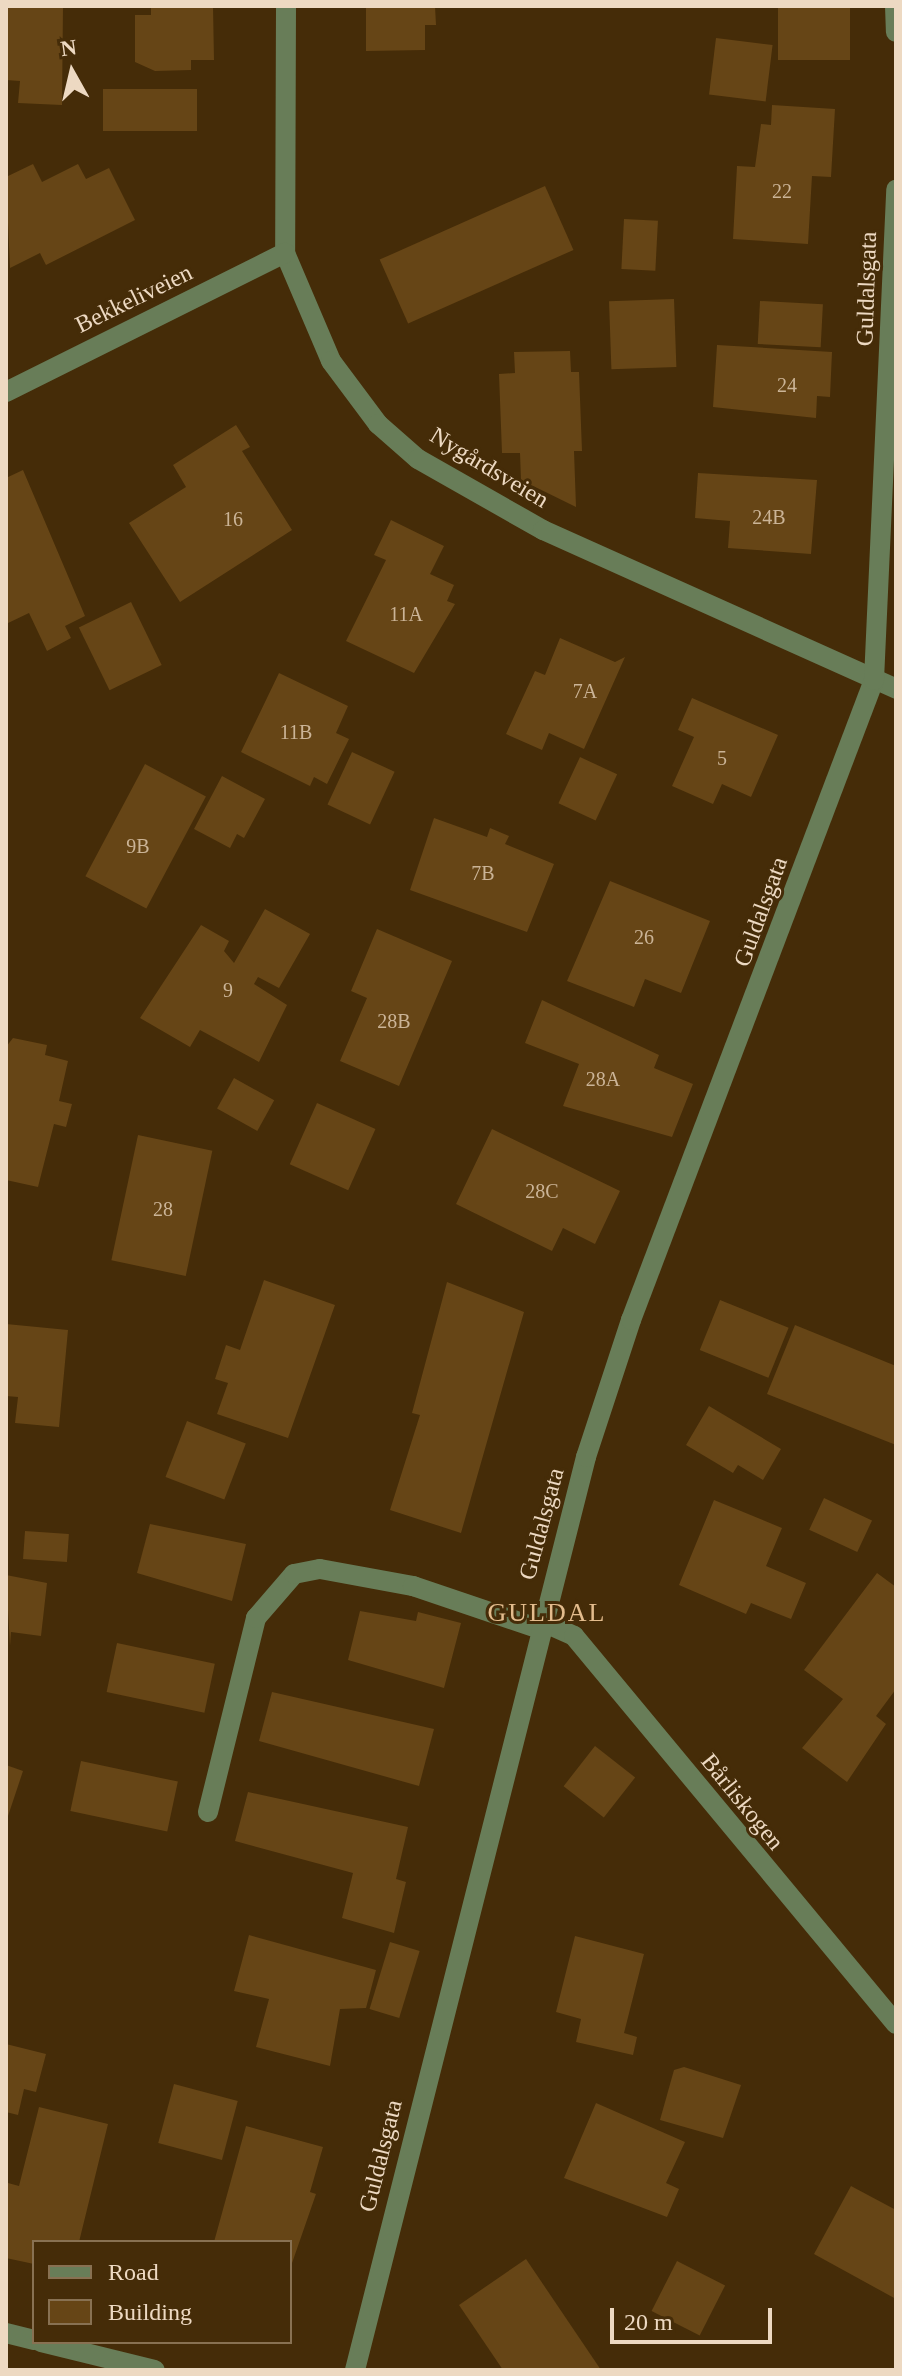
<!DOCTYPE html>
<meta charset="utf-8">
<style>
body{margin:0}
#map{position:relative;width:902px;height:2376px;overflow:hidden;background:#452c08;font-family:"Times New Roman",serif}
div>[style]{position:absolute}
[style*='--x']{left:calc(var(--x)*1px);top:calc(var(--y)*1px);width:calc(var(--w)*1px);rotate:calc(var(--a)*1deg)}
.building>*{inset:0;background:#664516;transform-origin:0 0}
.minor>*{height:20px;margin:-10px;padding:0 10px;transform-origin:10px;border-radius:10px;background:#687d58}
span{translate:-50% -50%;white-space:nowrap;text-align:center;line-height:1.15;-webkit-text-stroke:6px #452c08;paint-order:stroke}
.number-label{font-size:20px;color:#cbb497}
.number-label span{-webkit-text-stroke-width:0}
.street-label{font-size:24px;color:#edd9c2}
.neighbourhood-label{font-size:26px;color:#e3bc8d;letter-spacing:2px}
.frame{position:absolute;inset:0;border:8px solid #edd9c2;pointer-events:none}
.legend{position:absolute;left:32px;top:2240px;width:260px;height:104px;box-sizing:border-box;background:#452c08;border:2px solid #887152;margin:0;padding:10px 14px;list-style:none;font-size:24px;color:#edd9c2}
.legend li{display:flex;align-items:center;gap:16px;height:40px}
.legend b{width:40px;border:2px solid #887152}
.north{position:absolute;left:32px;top:32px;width:80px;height:80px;-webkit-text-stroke:6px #452c08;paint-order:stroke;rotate:352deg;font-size:22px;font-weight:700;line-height:32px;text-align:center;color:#edd9c2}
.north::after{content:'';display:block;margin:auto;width:28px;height:36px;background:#edd9c2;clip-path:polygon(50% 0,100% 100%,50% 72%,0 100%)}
.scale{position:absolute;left:610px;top:2308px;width:162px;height:36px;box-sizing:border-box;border:4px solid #edd9c2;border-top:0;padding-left:10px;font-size:24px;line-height:28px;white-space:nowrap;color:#edd9c2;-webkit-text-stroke:6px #452c08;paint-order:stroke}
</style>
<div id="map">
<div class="building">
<div style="clip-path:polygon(6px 6px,63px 6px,62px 105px,18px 103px,20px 81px,6px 80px)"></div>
<div style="clip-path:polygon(151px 6px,213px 6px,214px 60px,191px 60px,191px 70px,155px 71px,135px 62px,135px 15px,151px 15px)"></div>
<div style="clip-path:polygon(366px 6px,435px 6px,436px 25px,425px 25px,425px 50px,366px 51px)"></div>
<div style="left:778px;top:6px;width:72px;height:54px"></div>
<div style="left:716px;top:38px;width:57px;height:57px;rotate:7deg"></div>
<div style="left:197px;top:89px;width:42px;height:94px;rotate:90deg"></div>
<div style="clip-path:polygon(772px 105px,835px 109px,831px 177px,812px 176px,808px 244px,733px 239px,737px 166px,755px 167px,761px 124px,771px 125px)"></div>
<div style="clip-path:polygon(33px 164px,42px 182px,78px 164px,86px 179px,109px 168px,135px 220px,46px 265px,40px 253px,10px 268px,6px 177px)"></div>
<div style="left:545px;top:186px;width:70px;height:181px;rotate:66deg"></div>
<div style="left:624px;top:219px;width:34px;height:50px;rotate:3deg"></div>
<div style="left:674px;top:299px;width:68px;height:65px;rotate:88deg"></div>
<div style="left:760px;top:301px;width:63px;height:43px;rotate:3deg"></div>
<div style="clip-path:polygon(717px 345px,832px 352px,830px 397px,817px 396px,816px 418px,713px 407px)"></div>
<div style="clip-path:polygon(570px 351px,571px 372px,579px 372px,582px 451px,574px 451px,576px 507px,521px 480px,520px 453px,502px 453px,499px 374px,515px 373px,514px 352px)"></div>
<div style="clip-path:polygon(236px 425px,250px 447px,242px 451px,292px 530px,180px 602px,129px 523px,186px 487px,173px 465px)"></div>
<div style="clip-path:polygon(23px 470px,85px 616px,65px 626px,71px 638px,47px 651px,29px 613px,6px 624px,6px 478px)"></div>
<div style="clip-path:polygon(698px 473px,817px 480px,811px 554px,728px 548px,730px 521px,695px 518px)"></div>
<div style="clip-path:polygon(391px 520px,444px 546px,430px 574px,454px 585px,447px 601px,455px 604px,414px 673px,346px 641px,386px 560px,374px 555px)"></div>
<div style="left:131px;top:602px;width:70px;height:58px;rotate:64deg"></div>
<div style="clip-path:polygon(560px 638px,615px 662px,625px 657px,584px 749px,549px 733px,542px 750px,506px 734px,535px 671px,545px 675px)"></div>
<div style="clip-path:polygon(279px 673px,348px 706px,336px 733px,349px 739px,327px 784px,314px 777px,310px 786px,241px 752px)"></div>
<div style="clip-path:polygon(692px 698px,778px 735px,751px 797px,722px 784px,713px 804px,672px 786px,694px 737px,678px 730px)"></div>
<div style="left:352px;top:752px;width:47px;height:58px;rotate:25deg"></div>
<div style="left:580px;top:757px;width:41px;height:51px;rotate:25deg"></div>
<div style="left:145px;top:764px;width:69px;height:127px;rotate:28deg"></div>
<div style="clip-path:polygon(222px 776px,265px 799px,244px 838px,237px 834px,230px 848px,194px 829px)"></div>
<div style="clip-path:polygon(434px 818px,487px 837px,490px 828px,509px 836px,505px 844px,554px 864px,527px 932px,410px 890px)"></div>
<div style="clip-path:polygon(610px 881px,710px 921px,681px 993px,645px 979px,634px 1007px,567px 981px)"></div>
<div style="clip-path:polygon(265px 909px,310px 934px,279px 988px,258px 977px,254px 984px,287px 1005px,259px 1062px,200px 1030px,190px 1047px,140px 1018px,201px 925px,229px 941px,224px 951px,234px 963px)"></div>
<div style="clip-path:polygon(377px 929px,452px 961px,399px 1086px,340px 1061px,367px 998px,351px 991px)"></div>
<div style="clip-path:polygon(542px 1000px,659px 1055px,654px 1068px,693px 1084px,672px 1137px,563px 1106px,579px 1064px,525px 1043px)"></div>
<div style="clip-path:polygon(13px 1038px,47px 1045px,45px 1055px,68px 1061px,59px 1101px,72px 1104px,66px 1127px,54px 1124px,38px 1187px,6px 1180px,6px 1047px)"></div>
<div style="left:234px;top:1078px;width:46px;height:35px;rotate:29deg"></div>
<div style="left:317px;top:1103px;width:64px;height:67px;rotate:24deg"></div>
<div style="clip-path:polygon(492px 1129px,620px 1191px,595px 1244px,563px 1228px,552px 1251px,456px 1204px)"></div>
<div style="left:138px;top:1135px;width:76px;height:128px;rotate:12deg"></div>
<div style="clip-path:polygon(264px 1280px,335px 1305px,288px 1438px,217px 1414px,228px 1383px,215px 1379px,226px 1345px,240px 1350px)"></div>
<div style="clip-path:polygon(447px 1282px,524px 1312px,461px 1533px,390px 1510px,420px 1415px,412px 1413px)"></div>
<div style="left:720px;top:1300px;width:74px;height:54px;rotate:22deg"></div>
<div style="clip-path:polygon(6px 1324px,68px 1330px,59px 1427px,15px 1423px,18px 1397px,6px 1396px)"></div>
<div style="clip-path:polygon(795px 1325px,896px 1366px,896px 1445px,767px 1394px)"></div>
<div style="clip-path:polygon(709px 1406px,781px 1449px,763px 1480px,738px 1465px,733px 1473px,686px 1445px)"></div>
<div style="left:187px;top:1421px;width:63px;height:60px;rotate:21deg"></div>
<div style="left:824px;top:1498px;width:53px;height:35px;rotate:25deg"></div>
<div style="clip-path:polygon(714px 1500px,782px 1528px,766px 1566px,806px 1583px,791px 1619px,751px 1603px,746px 1614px,679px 1585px)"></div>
<div style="clip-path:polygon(150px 1524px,246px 1544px,232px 1601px,137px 1573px)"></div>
<div style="left:25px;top:1531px;width:44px;height:28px;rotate:4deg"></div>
<div style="clip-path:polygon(877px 1573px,896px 1587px,896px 1689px,876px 1716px,886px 1724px,847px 1782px,802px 1748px,843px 1699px,804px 1670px)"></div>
<div style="clip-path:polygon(6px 1575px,47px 1583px,41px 1636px,11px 1632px,10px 1646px)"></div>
<div style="clip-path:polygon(360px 1611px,416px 1621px,418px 1612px,461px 1623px,444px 1688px,348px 1660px)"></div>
<div style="left:117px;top:1643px;width:100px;height:50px;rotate:12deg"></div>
<div style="clip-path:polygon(272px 1692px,434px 1729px,419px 1786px,259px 1741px)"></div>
<div style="left:595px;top:1746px;width:51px;height:51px;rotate:38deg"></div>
<div style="left:81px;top:1761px;width:99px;height:51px;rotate:12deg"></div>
<div style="clip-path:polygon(6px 1765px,23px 1771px,7px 1819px,6px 1819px)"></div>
<div style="clip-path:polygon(248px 1792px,408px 1827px,396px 1879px,406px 1882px,394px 1933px,342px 1918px,353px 1873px,235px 1841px)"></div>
<div style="clip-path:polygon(249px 1935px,376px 1970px,366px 2008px,340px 2009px,330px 2066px,256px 2047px,269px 1999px,234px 1991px)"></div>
<div style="clip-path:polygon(575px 1936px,644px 1954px,624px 2033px,637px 2037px,633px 2055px,576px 2042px,581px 2019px,556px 2012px)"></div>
<div style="left:390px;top:1942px;width:31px;height:70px;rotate:17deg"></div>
<div style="clip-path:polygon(6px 2044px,46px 2054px,36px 2092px,24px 2089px,18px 2115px,6px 2112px)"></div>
<div style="clip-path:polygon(684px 2067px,741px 2085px,723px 2138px,660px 2120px,674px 2070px)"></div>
<div style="left:174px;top:2084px;width:66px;height:61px;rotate:15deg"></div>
<div style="clip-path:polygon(596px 2103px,685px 2142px,666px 2183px,679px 2189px,667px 2217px,564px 2178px)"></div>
<div style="clip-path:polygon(39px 2107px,108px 2124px,79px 2242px,34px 2242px,34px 2264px,6px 2258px,6px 2190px,8px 2183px,19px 2186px)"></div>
<div style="clip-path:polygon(246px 2126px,323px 2147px,310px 2192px,316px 2194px,291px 2266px,290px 2242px,214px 2242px)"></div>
<div style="clip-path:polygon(851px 2186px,896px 2210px,896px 2299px,814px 2254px)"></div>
<div style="clip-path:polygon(526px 2259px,601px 2370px,503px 2370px,459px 2305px)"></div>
<div style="left:677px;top:2261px;width:54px;height:56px;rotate:27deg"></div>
</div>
<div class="minor">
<div style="--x:286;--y:6;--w:247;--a:90.2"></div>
<div style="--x:285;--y:253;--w:117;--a:66.9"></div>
<div style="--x:331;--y:361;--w:79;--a:53.3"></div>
<div style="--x:378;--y:424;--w:53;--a:41.2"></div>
<div style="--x:418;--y:459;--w:144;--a:29.6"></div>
<div style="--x:543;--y:530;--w:387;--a:24.2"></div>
<div style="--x:895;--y:6;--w:26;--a:88"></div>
<div style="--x:6;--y:392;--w:312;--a:-26.5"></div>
<div style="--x:543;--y:1622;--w:34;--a:24"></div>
<div style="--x:574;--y:1636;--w:504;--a:50.31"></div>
<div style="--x:208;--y:1812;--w:200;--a:-76.1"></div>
<div style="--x:256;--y:1618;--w:58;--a:-49.2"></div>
<div style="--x:294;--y:1574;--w:26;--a:-11"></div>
<div style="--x:320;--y:1569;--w:95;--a:10.4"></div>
<div style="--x:413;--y:1586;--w:134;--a:18.7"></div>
<div style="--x:6;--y:2333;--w:29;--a:14"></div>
<div style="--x:41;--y:2342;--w:117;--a:13.8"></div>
<div style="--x:355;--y:2370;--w:942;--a:-75.8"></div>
<div style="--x:586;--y:1457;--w:144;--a:-71.8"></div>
<div style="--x:631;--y:1320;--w:685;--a:-69.21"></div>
<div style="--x:874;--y:680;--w:491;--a:-87.4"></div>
</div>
<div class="number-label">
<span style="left:782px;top:191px">22</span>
<span style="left:787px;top:385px">24</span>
<span style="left:769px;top:517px">24B</span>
<span style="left:233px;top:519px">16</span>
<span style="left:406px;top:614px">11A</span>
<span style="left:585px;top:691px">7A</span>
<span style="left:296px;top:732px">11B</span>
<span style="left:722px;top:758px">5</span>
<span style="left:138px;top:846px">9B</span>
<span style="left:483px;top:873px">7B</span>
<span style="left:644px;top:937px">26</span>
<span style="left:228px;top:990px">9</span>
<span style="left:394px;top:1021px">28B</span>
<span style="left:603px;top:1079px">28A</span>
<span style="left:542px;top:1191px">28C</span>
<span style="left:163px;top:1209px">28</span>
</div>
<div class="street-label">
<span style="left:867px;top:289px;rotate:-88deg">Guldalsgata</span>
<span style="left:134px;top:299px;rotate:-26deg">Bekkeliveien</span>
<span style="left:489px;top:468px;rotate:31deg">Nygårdsveien</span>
<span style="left:761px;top:912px;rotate:-70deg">Guldalsgata</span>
<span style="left:542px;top:1524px;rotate:-75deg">Guldalsgata</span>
<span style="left:742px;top:1802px;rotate:51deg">Bårliskogen</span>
<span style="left:381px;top:2156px;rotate:-76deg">Guldalsgata</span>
</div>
<div class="neighbourhood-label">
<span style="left:547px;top:1613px">GULDAL</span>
</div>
<div class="frame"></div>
<ul class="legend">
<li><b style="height:10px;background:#687d58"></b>Road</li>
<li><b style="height:22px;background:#664516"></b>Building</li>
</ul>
<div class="north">N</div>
<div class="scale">20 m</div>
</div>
